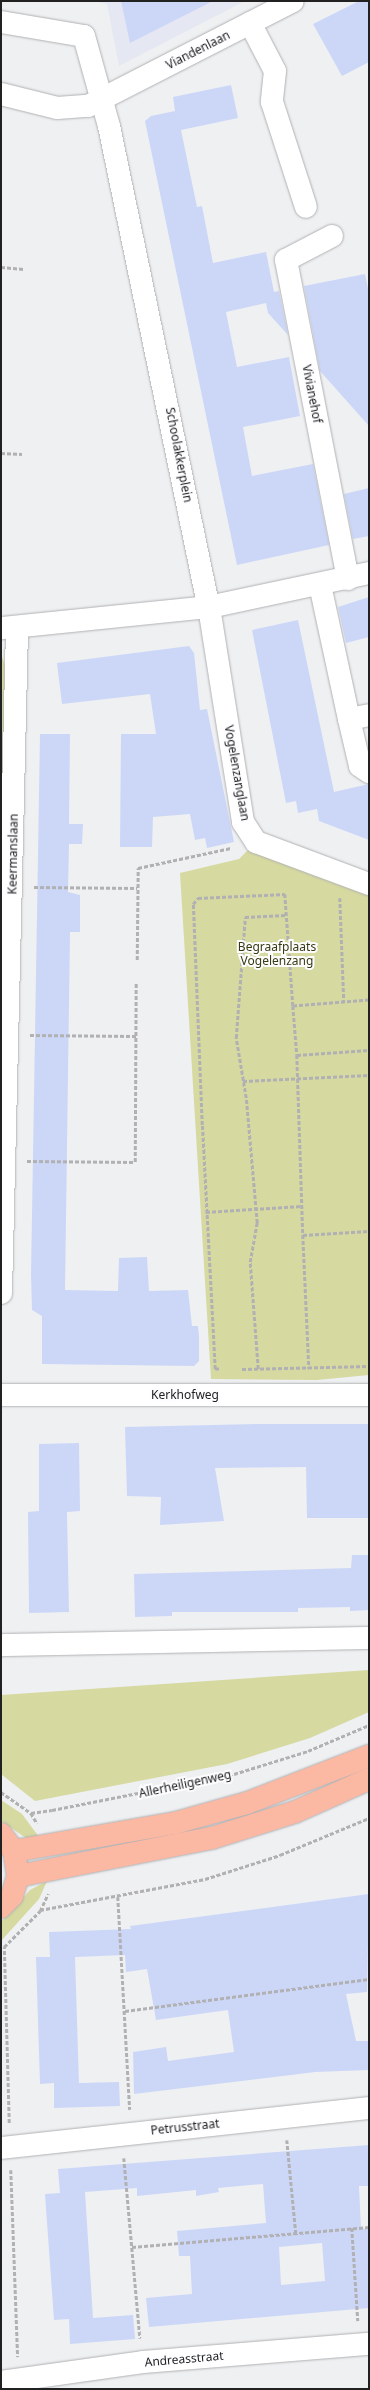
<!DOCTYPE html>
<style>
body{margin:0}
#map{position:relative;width:370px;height:2390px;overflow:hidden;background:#eff0f2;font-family:"Noto Sans",sans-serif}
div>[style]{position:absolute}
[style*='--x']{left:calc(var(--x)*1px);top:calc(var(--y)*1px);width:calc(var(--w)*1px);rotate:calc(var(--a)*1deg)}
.built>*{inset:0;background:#e5e8f2}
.green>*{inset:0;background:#d6d9a0}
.building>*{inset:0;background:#ccd7f8}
.path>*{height:2.5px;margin-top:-1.25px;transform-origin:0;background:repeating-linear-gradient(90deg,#b1b1b3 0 4px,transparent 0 6px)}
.roads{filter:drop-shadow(0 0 1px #b0b1b3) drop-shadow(0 0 1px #b0b1b3)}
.minor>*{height:22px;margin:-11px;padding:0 11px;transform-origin:11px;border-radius:11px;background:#fff}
.major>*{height:22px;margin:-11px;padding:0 11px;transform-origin:11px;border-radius:11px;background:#fbb8a3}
span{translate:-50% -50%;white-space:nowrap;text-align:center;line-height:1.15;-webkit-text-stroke:4px #fdfdff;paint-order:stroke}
.street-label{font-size:12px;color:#212122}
.park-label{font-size:12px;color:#393a11}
.frame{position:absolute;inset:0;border:2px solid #212122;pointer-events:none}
</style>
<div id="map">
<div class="built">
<div style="clip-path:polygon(94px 1px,245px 1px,119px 66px,107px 4px)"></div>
</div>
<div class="green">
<div style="clip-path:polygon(1px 654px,5px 665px,1px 1022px)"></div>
<div style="clip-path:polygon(253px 845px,369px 890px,369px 1375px,317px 1380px,211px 1379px,180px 873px,239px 859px)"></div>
<div style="clip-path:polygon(369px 1670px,369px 1712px,310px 1738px,227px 1764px,35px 1801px,1px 1774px,1px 1695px)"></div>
<div style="clip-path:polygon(1px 1800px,22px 1814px,39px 1837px,26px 1838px,1px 1821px)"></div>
<div style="clip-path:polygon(47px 1881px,39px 1899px,1px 1941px,1px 1922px,30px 1890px)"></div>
</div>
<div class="building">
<div style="clip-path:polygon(121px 1px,213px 1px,130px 43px)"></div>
<div style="clip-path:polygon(359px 1px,369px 1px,369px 62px,342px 76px,313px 24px)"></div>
<div style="clip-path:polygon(231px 85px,238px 118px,181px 130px,197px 207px,202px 206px,213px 263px,266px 252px,274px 292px,279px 291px,288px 335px,268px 313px,266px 303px,226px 312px,237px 367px,289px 357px,300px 416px,243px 427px,252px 476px,313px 464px,329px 545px,237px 565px,145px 121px,151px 116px,175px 111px,173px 97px)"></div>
<div style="clip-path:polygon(365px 274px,369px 294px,369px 426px,320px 371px,304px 286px)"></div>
<div style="clip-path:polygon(369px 488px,369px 536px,353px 539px,344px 494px)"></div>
<div style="clip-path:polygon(369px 597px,369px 637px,346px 643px,338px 607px)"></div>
<div style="clip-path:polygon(298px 620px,334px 792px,369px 784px,369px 840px,319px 821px,317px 809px,298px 813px,296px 801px,286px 803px,252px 630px)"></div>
<div style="clip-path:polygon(189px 646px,194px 653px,200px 710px,207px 709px,234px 842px,207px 848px,205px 838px,195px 840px,190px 814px,153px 817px,152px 847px,120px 847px,121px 734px,156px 734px,150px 694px,62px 704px,57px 663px)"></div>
<div style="clip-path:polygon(40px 734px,70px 734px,69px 824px,83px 824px,82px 844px,69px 844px,68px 892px,80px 895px,80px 932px,70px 932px,65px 1290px,118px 1291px,119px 1258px,147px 1257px,149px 1291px,188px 1290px,192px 1326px,198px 1326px,199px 1336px,199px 1361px,194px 1366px,42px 1364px,42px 1316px,32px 1310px,31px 1275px)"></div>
<div style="clip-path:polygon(256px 1424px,369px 1424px,369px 1518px,307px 1518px,306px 1467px,215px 1468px,224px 1521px,160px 1525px,161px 1497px,127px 1496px,125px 1427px)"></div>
<div style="clip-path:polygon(79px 1443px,80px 1511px,67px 1512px,69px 1612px,29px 1613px,28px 1512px,39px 1511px,39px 1444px)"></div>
<div style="clip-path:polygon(352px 1555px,369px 1555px,369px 1610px,350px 1611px,350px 1607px,298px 1608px,298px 1612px,172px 1612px,172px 1616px,135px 1617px,134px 1574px,351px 1568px)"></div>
<div style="clip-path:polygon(369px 1894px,367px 1992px,346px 1994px,356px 2041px,369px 2041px,369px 2070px,315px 2072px,134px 2094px,133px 2052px,166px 2047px,168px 2061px,234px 2052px,228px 2010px,156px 2020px,147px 1969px,126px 1972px,125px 1955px,75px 1957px,79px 2083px,119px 2082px,120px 2106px,54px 2108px,54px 2083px,40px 2084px,36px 1957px,50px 1957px,49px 1932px,131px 1929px,130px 1926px)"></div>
<div style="clip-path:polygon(evenodd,369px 2145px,369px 2186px,359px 2186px,361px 2229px,369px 2228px,369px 2308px,149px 2327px,146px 2298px,192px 2294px,190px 2256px,179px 2256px,177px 2231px,266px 2223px,263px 2184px,218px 2188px,219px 2192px,196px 2196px,196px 2190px,137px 2196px,137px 2188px,85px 2192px,93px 2318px,133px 2315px,135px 2339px,70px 2344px,69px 2319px,54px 2320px,45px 2194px,60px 2193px,58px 2169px,369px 2145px,322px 2243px,325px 2281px,281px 2285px,279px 2247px,322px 2243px)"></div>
</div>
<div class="path">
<div style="--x:1;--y:267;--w:23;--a:5"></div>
<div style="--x:1;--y:453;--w:21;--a:3"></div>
<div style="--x:34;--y:887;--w:103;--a:0.6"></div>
<div style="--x:340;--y:898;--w:103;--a:87.8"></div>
<div style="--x:137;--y:960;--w:92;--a:-89.4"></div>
<div style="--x:138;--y:868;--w:95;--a:-12.1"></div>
<div style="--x:369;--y:1000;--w:76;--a:175.5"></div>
<div style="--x:293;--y:1006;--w:49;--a:85.3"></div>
<div style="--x:297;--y:1055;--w:72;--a:-4"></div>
<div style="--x:30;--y:1035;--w:106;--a:0.5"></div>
<div style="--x:297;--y:1055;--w:180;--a:88.1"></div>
<div style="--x:303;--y:1235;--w:66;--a:-3.5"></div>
<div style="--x:243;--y:1081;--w:126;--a:-2.7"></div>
<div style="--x:27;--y:1161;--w:108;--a:0.5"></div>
<div style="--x:135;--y:1162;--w:179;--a:-89.7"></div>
<div style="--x:206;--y:1212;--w:96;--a:-3.6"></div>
<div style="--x:303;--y:1235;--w:134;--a:87.4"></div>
<div style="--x:219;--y:1369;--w:4;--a:180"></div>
<div style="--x:215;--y:1369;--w:244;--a:-93"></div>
<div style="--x:202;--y:1125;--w:221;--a:-92.3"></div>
<div style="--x:193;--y:904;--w:8;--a:-50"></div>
<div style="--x:198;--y:898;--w:87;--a:-2.6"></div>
<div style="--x:285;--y:894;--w:112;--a:85.9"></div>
<div style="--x:242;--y:1369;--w:127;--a:-1.4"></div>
<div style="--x:258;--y:1369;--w:107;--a:-94.3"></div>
<div style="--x:250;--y:1262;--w:40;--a:-80"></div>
<div style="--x:257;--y:1223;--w:125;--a:-95"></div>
<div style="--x:246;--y:1098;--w:61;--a:-99.5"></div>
<div style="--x:236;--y:1038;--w:121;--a:-85.7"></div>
<div style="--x:245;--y:917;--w:41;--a:-2.8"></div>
<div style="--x:1;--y:1792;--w:37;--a:35"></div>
<div style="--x:31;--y:1813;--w:21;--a:-8"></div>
<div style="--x:52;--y:1810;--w:186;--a:-11.2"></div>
<div style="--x:234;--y:1774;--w:77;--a:-17.3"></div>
<div style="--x:308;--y:1751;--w:66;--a:-23.1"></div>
<div style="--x:31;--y:1813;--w:12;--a:59"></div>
<div style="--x:118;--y:1897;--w:213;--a:86.8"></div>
<div style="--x:40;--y:1910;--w:168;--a:-10.6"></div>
<div style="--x:205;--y:1879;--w:79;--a:-17.7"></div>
<div style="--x:280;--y:1855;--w:96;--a:-22.6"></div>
<div style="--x:125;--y:2011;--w:246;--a:-7.5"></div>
<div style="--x:9;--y:2123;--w:176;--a:-91.6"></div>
<div style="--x:4;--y:1947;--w:51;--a:-45"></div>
<div style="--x:40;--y:1911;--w:19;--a:-65"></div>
<div style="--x:287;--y:2140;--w:93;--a:84.5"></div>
<div style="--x:124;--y:2158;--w:181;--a:84.9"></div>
<div style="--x:11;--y:2170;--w:187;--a:87.9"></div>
<div style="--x:352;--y:2228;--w:93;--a:86.3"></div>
<div style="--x:132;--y:2247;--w:238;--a:-4.8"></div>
</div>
<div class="roads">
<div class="minor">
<div style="--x:1;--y:22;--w:84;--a:9.6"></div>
<div style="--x:84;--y:36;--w:93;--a:74.5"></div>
<div style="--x:109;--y:126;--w:491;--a:78.3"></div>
<div style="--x:209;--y:607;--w:209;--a:174.2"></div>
<div style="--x:250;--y:23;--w:54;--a:62.5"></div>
<div style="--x:275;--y:71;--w:31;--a:96"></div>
<div style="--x:272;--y:102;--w:110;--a:72.1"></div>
<div style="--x:1;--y:94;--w:58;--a:14"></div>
<div style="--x:57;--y:108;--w:31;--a:-4"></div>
<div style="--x:88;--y:106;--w:230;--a:-27.1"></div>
<div style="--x:332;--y:236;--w:52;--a:152.4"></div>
<div style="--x:286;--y:260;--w:325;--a:79"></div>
<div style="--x:369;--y:573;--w:164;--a:168"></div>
<div style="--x:209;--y:607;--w:218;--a:81"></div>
<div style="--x:243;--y:822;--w:24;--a:57"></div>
<div style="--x:256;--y:842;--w:121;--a:20.4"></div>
<div style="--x:320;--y:585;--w:137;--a:77.8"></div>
<div style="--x:349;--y:719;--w:20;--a:-11"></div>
<div style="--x:349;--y:719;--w:48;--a:76.8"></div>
<div style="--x:360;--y:766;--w:11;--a:34"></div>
<div style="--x:1;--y:1293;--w:666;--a:-88.62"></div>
<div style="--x:1;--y:1395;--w:368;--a:0"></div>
<div style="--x:1;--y:1645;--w:368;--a:-1.1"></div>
<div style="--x:1;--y:2148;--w:370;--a:-6.2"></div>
<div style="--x:1;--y:2382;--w:143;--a:-8"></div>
<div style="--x:143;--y:2362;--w:227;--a:-4.6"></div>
</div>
<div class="major">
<div style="--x:1;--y:1834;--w:21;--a:53"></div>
<div style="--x:14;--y:1851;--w:25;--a:81"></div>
<div style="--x:18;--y:1876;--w:21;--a:107"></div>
<div style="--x:12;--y:1896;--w:16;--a:135"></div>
<div style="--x:14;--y:1851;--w:163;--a:-9.9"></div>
<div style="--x:175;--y:1823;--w:75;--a:-15.5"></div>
<div style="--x:247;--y:1803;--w:131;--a:-21.1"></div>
<div style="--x:18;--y:1876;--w:198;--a:-11.1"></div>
<div style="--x:212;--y:1838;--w:87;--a:-17.4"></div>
<div style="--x:295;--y:1812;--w:81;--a:-24"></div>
</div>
</div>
<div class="street-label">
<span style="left:198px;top:50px;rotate:-27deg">Viandenlaan</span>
<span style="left:312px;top:394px;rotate:79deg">Vivianehof</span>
<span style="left:179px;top:455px;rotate:79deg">Schoolakkerplein</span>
<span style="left:237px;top:773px;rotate:80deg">Vogelenzanglaan</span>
<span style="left:13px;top:854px;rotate:-89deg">Keermanslaan</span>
<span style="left:185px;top:1395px">Kerkhofweg</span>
<span style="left:185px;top:1784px;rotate:-12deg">Allerheiligenweg</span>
<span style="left:185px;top:2127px;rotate:-6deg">Petrusstraat</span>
<span style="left:184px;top:2359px;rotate:-5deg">Andreasstraat</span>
</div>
<div class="park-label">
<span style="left:277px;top:954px">Begraafplaats<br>Vogelenzang</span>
</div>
<div class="frame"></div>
</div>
